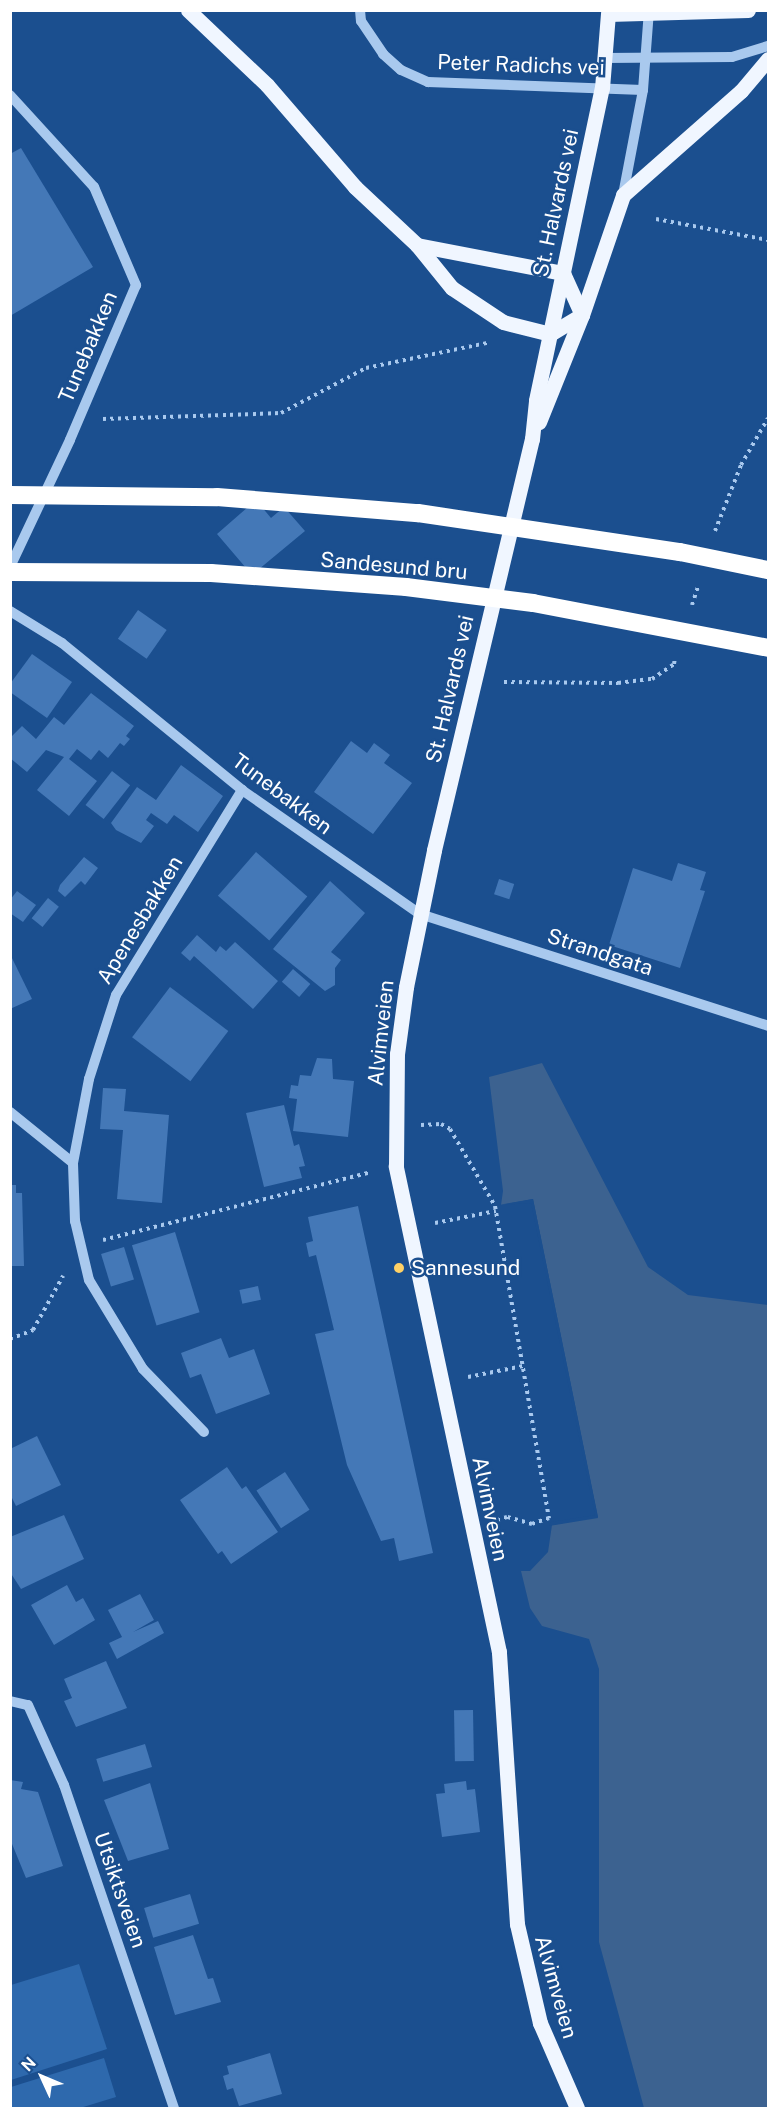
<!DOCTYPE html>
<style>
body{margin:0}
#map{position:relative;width:779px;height:2119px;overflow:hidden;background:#1b4f8f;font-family:"Public Sans",sans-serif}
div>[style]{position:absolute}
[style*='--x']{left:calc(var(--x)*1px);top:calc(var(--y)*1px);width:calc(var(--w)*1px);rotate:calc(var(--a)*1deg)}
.green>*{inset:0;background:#2e69ad}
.water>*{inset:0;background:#3c6290}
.pier>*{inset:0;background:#1b4f8f}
.building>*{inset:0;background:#4478b7;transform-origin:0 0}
.path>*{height:4px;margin-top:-2px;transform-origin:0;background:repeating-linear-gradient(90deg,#a9c9ee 0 3px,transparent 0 7.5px)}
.minor>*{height:10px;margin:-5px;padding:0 5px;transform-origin:5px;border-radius:5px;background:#a9c9ee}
.major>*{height:15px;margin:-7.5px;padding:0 7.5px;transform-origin:7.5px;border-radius:7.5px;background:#f0f6ff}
.highway>*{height:18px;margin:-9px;padding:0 9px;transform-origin:9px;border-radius:9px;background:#fff}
.dots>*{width:16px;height:16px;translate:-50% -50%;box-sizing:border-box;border:3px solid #1b4f8f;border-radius:50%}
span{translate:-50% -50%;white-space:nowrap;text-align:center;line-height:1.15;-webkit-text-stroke:5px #1b4f8f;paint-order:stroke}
.street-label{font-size:21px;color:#fff}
.poi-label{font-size:21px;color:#fff}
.left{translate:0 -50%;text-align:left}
.frame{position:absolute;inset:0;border:12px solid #fff;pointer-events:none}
.north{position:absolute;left:12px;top:2047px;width:60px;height:60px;-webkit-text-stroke:4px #1b4f8f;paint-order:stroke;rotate:314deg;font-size:16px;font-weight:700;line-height:24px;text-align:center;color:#fff}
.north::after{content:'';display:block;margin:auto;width:21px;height:27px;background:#fff;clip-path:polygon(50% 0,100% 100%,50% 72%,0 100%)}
</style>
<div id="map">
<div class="green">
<div style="clip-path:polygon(79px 1964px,107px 2049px,11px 2080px,11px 1985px)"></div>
<div style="clip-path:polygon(104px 2058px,116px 2097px,80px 2108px,11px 2108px,11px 2087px)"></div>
</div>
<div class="water">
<div style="clip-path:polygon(542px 1063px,648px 1267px,688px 1295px,768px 1305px,768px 2108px,644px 2108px,599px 1942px,599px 1669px,589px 1639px,542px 1626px,530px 1608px,521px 1571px,530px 1571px,548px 1552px,552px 1525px,598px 1517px,533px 1199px,501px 1205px,503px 1191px,489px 1077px)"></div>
</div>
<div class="pier">
<div style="clip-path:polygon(533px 1199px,598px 1518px,549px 1526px,551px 1522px,595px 1515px,531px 1203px,498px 1205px)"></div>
</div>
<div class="building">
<div style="clip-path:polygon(21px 148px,93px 267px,10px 316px,10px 154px)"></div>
<div style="clip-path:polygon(256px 500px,271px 518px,284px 507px,305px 531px,252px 575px,217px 534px)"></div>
<div style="left:138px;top:610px;width:35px;height:35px;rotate:35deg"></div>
<div style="clip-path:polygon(32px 654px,72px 682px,47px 718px,10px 692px,10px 684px)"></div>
<div style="clip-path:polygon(91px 693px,134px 726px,126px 736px,130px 739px,124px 746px,120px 743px,108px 758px,99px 750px,91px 760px,77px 749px,69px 759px,97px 781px,69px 816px,37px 790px,64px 757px,46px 750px,27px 772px,10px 758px,10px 738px,22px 726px,36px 739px,54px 717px,64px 725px)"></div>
<div style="clip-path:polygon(351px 741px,367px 753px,374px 743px,390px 755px,384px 763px,412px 783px,373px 834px,314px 792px)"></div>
<div style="clip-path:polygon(181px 765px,223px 796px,198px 832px,174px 815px,167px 824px,151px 813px,146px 820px,154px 826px,141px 843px,116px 830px,111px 823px,137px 787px,156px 800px)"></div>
<div style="left:112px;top:771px;width:23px;height:43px;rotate:38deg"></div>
<div style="left:256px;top:852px;width:68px;height:58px;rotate:41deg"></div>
<div style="clip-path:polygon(84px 857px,98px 868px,85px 885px,81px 881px,65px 897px,58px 891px,60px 885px)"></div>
<div style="clip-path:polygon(678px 863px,706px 872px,700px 890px,705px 891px,680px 968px,609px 945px,633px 868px,672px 881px)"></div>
<div style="left:499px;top:879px;width:16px;height:16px;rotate:18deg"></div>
<div style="clip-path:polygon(330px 881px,365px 913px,331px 952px,341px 960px,335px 968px,335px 985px,325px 991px,273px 949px)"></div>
<div style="clip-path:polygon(17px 891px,36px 905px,23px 922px,10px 913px,10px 900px)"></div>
<div style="left:48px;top:898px;width:14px;height:26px;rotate:39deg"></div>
<div style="clip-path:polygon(197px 935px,216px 952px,220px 946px,226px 951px,235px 942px,278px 981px,253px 1009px,194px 956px,190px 961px,181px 953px)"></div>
<div style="clip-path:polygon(10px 954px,32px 999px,10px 1009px)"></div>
<div style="left:293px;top:969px;width:23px;height:17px;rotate:41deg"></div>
<div style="left:170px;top:987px;width:73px;height:63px;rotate:37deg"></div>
<div style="clip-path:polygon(317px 1058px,332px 1059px,333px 1079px,354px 1081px,348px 1137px,293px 1131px,297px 1099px,289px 1098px,291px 1085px,298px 1086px,300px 1075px,311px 1076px)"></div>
<div style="clip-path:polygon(103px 1088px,126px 1089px,124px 1111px,169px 1115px,162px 1203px,117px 1199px,123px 1130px,100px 1129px)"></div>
<div style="clip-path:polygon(284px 1105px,294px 1146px,299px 1144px,305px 1166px,299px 1167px,302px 1178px,264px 1187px,246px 1113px)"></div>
<div style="clip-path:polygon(10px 1185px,16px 1185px,16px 1193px,22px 1193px,24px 1266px,10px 1266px)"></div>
<div style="clip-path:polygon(358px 1206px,433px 1553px,399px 1561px,394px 1538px,381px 1541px,347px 1465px,315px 1334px,334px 1330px,316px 1255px,309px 1257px,306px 1243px,313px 1241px,308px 1217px)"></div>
<div style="left:175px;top:1232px;width:84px;height:45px;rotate:73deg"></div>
<div style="left:124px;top:1247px;width:34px;height:24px;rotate:73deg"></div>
<div style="left:258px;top:1286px;width:14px;height:19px;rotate:78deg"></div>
<div style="clip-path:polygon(221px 1338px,229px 1358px,254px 1349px,270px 1394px,216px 1414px,201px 1374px,190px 1378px,181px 1353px)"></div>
<div style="clip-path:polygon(37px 1436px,61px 1485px,16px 1506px,10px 1494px,10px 1449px)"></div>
<div style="clip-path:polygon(227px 1467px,242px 1489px,246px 1486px,278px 1532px,231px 1564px,222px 1551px,218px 1554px,180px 1500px)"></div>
<div style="left:285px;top:1472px;width:45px;height:34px;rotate:57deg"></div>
<div style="clip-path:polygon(64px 1515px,84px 1559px,21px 1589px,10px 1572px,10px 1537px)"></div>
<div style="clip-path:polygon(67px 1585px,76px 1602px,83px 1598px,95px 1620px,54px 1645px,31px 1605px)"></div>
<div style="clip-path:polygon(140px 1594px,154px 1620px,133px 1632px,158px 1621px,164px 1633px,117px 1659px,109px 1643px,122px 1637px,108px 1610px)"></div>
<div style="clip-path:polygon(106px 1661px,127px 1708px,76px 1727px,64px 1701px,72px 1698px,64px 1679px)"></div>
<div style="left:473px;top:1710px;width:51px;height:19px;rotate:89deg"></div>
<div style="left:145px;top:1744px;width:24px;height:51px;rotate:73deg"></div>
<div style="clip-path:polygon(10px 1780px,23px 1782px,21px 1789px,38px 1792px,63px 1866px,26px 1878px,10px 1839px)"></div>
<div style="clip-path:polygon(466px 1781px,467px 1790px,475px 1789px,480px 1832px,442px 1837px,436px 1794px,445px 1793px,444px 1784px)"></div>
<div style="clip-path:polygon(150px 1783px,169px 1849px,128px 1861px,104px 1800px)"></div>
<div style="left:190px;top:1894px;width:31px;height:48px;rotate:73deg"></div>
<div style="clip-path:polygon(193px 1935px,208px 1979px,213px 1978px,221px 2002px,175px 2015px,154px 1947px)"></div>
<div style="clip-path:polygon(270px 2053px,282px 2094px,239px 2106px,233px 2088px,227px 2090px,223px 2076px,229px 2074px,227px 2066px)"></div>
</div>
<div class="path">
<div style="--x:656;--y:219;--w:114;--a:10.6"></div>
<div style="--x:103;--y:419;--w:178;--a:-1.9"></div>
<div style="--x:281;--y:413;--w:96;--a:-27.9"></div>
<div style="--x:366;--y:368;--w:124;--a:-11.7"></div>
<div style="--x:715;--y:531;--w:71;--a:-68.5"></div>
<div style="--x:741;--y:465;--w:54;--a:-60.1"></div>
<div style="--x:692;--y:605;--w:22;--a:-72"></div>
<div style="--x:504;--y:682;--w:114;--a:0.5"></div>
<div style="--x:618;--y:683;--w:34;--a:-7"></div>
<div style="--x:652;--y:679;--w:27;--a:-34"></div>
<div style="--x:674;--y:664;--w:6;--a:-81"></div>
<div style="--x:421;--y:1125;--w:20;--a:-3"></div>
<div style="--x:441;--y:1124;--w:10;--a:29"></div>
<div style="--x:450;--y:1129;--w:89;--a:59.7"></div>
<div style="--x:495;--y:1206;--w:317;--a:80.2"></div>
<div style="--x:549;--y:1518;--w:18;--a:161"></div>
<div style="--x:532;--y:1524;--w:26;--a:-164"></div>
<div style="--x:507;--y:1517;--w:10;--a:163"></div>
<div style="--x:435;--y:1223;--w:62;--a:-11.1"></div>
<div style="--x:103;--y:1240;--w:277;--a:-14.2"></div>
<div style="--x:10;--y:1339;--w:25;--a:-21"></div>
<div style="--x:33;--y:1330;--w:62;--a:-60.9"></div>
<div style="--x:468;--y:1377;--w:56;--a:-11.3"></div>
</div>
<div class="minor">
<div style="--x:360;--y:10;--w:11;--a:85"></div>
<div style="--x:361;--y:21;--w:40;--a:56"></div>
<div style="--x:383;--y:54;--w:24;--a:42"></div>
<div style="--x:401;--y:70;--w:30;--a:24"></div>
<div style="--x:428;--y:82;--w:215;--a:2.1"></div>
<div style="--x:604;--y:58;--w:128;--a:-0.4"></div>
<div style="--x:732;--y:57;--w:38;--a:-17"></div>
<div style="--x:10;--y:95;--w:125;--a:47.6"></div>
<div style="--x:94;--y:187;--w:107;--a:66.8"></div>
<div style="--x:136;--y:285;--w:168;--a:113.1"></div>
<div style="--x:70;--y:440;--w:140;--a:115.3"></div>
<div style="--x:623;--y:195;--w:107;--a:-79.2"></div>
<div style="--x:643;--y:90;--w:80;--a:-85.7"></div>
<div style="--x:10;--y:611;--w:61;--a:31.6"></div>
<div style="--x:62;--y:643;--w:232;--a:39.2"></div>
<div style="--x:242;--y:790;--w:217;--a:34.9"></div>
<div style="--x:420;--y:914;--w:366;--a:17.8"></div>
<div style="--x:10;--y:1112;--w:81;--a:39"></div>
<div style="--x:204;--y:1432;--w:88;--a:-134.1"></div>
<div style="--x:143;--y:1369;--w:104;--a:-121.2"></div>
<div style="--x:89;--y:1280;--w:61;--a:-103.3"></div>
<div style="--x:75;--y:1221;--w:58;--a:-92"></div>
<div style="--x:73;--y:1163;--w:86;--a:-79.2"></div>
<div style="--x:89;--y:1079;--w:88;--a:-72.2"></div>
<div style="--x:116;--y:995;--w:241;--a:-58.4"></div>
<div style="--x:10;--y:1701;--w:18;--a:13"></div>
<div style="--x:28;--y:1705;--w:88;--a:65.8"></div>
<div style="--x:64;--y:1785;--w:341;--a:71.2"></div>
</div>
<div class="major">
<div style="--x:188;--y:10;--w:109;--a:43.5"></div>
<div style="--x:267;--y:85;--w:135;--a:49.2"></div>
<div style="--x:355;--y:187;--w:85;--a:43.1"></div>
<div style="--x:417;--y:245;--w:55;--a:50.9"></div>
<div style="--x:452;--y:288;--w:61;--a:33.7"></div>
<div style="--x:503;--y:322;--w:49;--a:14.3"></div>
<div style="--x:550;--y:334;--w:37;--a:-31"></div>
<div style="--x:417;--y:245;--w:149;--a:10.9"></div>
<div style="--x:563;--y:273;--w:46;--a:65.7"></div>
<div style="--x:539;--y:422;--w:115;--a:-68.1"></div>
<div style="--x:582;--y:315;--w:127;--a:-71.1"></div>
<div style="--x:623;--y:195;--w:157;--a:-41.4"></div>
<div style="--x:741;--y:91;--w:42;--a:-49.8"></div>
<div style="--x:577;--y:2108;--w:93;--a:-113.5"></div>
<div style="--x:540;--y:2023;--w:102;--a:-103.1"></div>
<div style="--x:517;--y:1924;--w:273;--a:-93.8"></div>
<div style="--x:499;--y:1652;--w:497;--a:-102"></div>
<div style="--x:396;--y:1166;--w:112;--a:-89.5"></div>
<div style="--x:397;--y:1054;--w:68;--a:-82.3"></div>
<div style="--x:406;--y:987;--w:140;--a:-78.4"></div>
<div style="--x:434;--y:850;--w:423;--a:-76.6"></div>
<div style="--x:532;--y:439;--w:39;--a:-84"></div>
<div style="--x:536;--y:400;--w:319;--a:-78.1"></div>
<div style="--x:602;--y:88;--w:74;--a:-85.4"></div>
<div style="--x:608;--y:14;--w:140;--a:-1.6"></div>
</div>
<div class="highway">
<div style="--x:10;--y:495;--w:207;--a:0.6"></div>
<div style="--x:217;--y:497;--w:202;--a:4.6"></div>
<div style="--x:418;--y:513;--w:265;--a:8.5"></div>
<div style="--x:680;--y:552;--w:90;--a:11.6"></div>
<div style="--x:10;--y:572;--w:201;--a:0.3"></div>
<div style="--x:211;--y:573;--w:196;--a:4.1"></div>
<div style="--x:406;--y:587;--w:128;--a:7.2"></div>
<div style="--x:533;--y:603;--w:239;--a:10.8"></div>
</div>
<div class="dots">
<div style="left:399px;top:1268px;background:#ffd166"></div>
</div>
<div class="street-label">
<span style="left:521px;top:65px;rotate:2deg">Peter Radichs vei</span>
<span style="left:556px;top:203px;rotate:-78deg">St. Halvards vei</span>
<span style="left:88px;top:347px;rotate:-67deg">Tunebakken</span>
<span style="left:394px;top:566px;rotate:5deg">Sandesund bru</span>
<span style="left:450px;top:689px;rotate:-77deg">St. Halvards vei</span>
<span style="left:282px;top:794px;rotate:37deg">Tunebakken</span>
<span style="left:140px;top:920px;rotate:-59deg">Apenesbakken</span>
<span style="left:600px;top:952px;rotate:18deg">Strandgata</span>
<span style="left:381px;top:1033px;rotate:-84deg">Alvimveien</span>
<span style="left:490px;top:1509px;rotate:78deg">Alvimveien</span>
<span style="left:120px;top:1890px;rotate:71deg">Utsiktsveien</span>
<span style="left:556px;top:1987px;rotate:74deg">Alvimveien</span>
</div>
<div class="poi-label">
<span class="left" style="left:411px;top:1268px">Sannesund</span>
</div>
<div class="frame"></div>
<div class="north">N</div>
</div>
